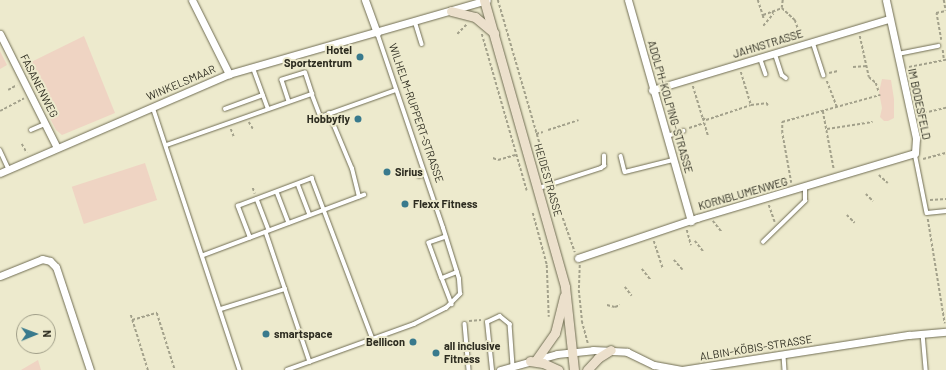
<!DOCTYPE html>
<meta charset="utf-8">
<style>
body{margin:0}
#map{position:relative;width:946px;height:370px;overflow:hidden;background:#edeacd;font-family:Barlow,sans-serif}
div>[style]{position:absolute}
[style*='--x']{left:calc(var(--x)*1px);top:calc(var(--y)*1px);width:calc(var(--w)*1px);rotate:calc(var(--a)*1deg)}
.green>*{inset:0;background:#efd4c3;transform-origin:0 0}
.path>*{height:1.5px;margin-top:-0.75px;transform-origin:0;background:repeating-linear-gradient(90deg,#a3a18b 0 3px,transparent 0 5px)}
.roads{filter:drop-shadow(0 0 1px #706d53) drop-shadow(0 0 1px #706d53)}
.lane>*{height:3.5px;margin:-1.75px;padding:0 1.75px;transform-origin:1.75px;border-radius:1.75px;background:#fff}
.street>*{height:7px;margin:-3.5px;padding:0 3.5px;transform-origin:3.5px;border-radius:3.5px;background:#fff}
.secondary>*{height:9px;margin:-4.5px;padding:0 4.5px;transform-origin:4.5px;border-radius:4.5px;background:#ece0cc}
.dots>*{width:11px;height:11px;translate:-50% -50%;box-sizing:border-box;border:2px solid #edeacd;border-radius:50%}
span{translate:-50% -50%;white-space:nowrap;text-align:center;line-height:1.15;-webkit-text-stroke:4px #edeacd;paint-order:stroke}
.street-label{font-size:11px;color:#2d2c20}
.poi-label{font-size:11px;color:#2d2c20;font-weight:700}
.right{translate:-100% -50%;text-align:right}
.left{translate:0 -50%;text-align:left}
.north{position:absolute;left:16px;top:314px;width:40px;height:40px;box-sizing:border-box;background:#edeacd;border:1px solid #a09e88;border-radius:50%;rotate:89deg;font-size:11px;font-weight:700;line-height:16px;text-align:center;color:#2d2c20}
.north::after{content:'';display:block;margin:auto;width:14px;height:18px;background:#397a8d;clip-path:polygon(50% 0,100% 100%,50% 72%,0 100%)}
</style>
<div id="map">
<div class="green">
<div style="clip-path:polygon(84px 36px,115px 113px,62px 135px,56px 130px,23px 66px)"></div>
<div style="clip-path:polygon(0 51px,7px 65px,0 69px)"></div>
<div style="clip-path:polygon(882px 79px,891px 80px,894px 99px,894px 118px,888px 121px,884px 121px,880px 117px,882px 108px,879px 92px)"></div>
<div style="left:145px;top:163px;width:39px;height:77px;rotate:72deg"></div>
<div style="clip-path:polygon(38px 360px,41px 370px,21px 370px)"></div>
</div>
<div class="path">
<div style="--x:498;--y:0;--w:151;--a:73.8"></div>
<div style="--x:758;--y:0;--w:16;--a:72"></div>
<div style="--x:763;--y:15;--w:20;--a:-20"></div>
<div style="--x:783;--y:0;--w:8;--a:97"></div>
<div style="--x:782;--y:8;--w:18;--a:43"></div>
<div style="--x:795;--y:20;--w:18;--a:71"></div>
<div style="--x:944;--y:0;--w:11;--a:80"></div>
<div style="--x:763;--y:15;--w:5;--a:79"></div>
<div style="--x:763;--y:26;--w:16;--a:-50"></div>
<div style="--x:773;--y:14;--w:2;--a:-117"></div>
<div style="--x:457;--y:34;--w:14;--a:-45"></div>
<div style="--x:482;--y:34;--w:163;--a:74"></div>
<div style="--x:860;--y:36;--w:42;--a:77.6"></div>
<div style="--x:869;--y:77;--w:9;--a:41"></div>
<div style="--x:876;--y:83;--w:9;--a:72"></div>
<div style="--x:941;--y:40;--w:27;--a:-100"></div>
<div style="--x:936;--y:13;--w:10;--a:-11"></div>
<div style="--x:943;--y:50;--w:10;--a:84"></div>
<div style="--x:853;--y:67;--w:14;--a:-4"></div>
<div style="--x:909;--y:67;--w:38;--a:-11"></div>
<div style="--x:741;--y:72;--w:34;--a:73"></div>
<div style="--x:751;--y:105;--w:16;--a:-7"></div>
<div style="--x:767;--y:103;--w:3;--a:72"></div>
<div style="--x:829;--y:73;--w:9;--a:-13"></div>
<div style="--x:827;--y:81;--w:28;--a:69"></div>
<div style="--x:693;--y:86;--w:34;--a:73"></div>
<div style="--x:703;--y:118;--w:4;--a:34"></div>
<div style="--x:706;--y:120;--w:47;--a:-18.4"></div>
<div style="--x:8;--y:90;--w:10;--a:-29"></div>
<div style="--x:0;--y:111;--w:27;--a:-28"></div>
<div style="--x:823;--y:111;--w:60;--a:79.4"></div>
<div style="--x:919;--y:114;--w:28;--a:-13"></div>
<div style="--x:703;--y:118;--w:19;--a:74"></div>
<div style="--x:249;--y:122;--w:8;--a:60"></div>
<div style="--x:689;--y:128;--w:16;--a:-18"></div>
<div style="--x:231;--y:129;--w:9;--a:69"></div>
<div style="--x:827;--y:129;--w:46;--a:-8.8"></div>
<div style="--x:548;--y:130;--w:32;--a:-18"></div>
<div style="--x:536;--y:134;--w:7;--a:-16"></div>
<div style="--x:22;--y:144;--w:10;--a:61"></div>
<div style="--x:493;--y:158;--w:5;--a:22"></div>
<div style="--x:498;--y:160;--w:19;--a:-16"></div>
<div style="--x:923;--y:159;--w:24;--a:-15"></div>
<div style="--x:542;--y:171;--w:5;--a:-11"></div>
<div style="--x:547;--y:170;--w:8;--a:76"></div>
<div style="--x:879;--y:175;--w:12;--a:42"></div>
<div style="--x:791;--y:183;--w:51;--a:-100.2"></div>
<div style="--x:782;--y:133;--w:11;--a:-90"></div>
<div style="--x:782;--y:122;--w:102;--a:-15.4"></div>
<div style="--x:253;--y:188;--w:6;--a:72"></div>
<div style="--x:553;--y:190;--w:66;--a:70.5"></div>
<div style="--x:866;--y:194;--w:10;--a:45"></div>
<div style="--x:930;--y:200;--w:16;--a:-4"></div>
<div style="--x:769;--y:205;--w:18;--a:71"></div>
<div style="--x:533;--y:213;--w:54;--a:74.9"></div>
<div style="--x:547;--y:265;--w:52;--a:87.8"></div>
<div style="--x:847;--y:215;--w:11;--a:45"></div>
<div style="--x:928;--y:219;--w:106;--a:80.8"></div>
<div style="--x:713;--y:221;--w:14;--a:51"></div>
<div style="--x:687;--y:230;--w:16;--a:75"></div>
<div style="--x:654;--y:241;--w:29;--a:72"></div>
<div style="--x:695;--y:241;--w:13;--a:51"></div>
<div style="--x:674;--y:260;--w:13;--a:48"></div>
<div style="--x:580;--y:265;--w:25;--a:92"></div>
<div style="--x:579;--y:290;--w:31;--a:84"></div>
<div style="--x:582;--y:321;--w:23;--a:75"></div>
<div style="--x:642;--y:269;--w:14;--a:51"></div>
<div style="--x:625;--y:287;--w:11;--a:52"></div>
<div style="--x:607;--y:305;--w:8;--a:14"></div>
<div style="--x:615;--y:307;--w:5;--a:-22"></div>
<div style="--x:131;--y:315;--w:58;--a:72.8"></div>
<div style="--x:132;--y:320;--w:26;--a:-16"></div>
<div style="--x:157;--y:313;--w:60;--a:72.5"></div>
<div style="--x:469;--y:321;--w:12;--a:-5"></div>
</div>
<div class="roads">
<div class="lane">
<div style="--x:415;--y:21;--w:24;--a:73"></div>
<div style="--x:813;--y:42;--w:35;--a:72"></div>
<div style="--x:775;--y:53;--w:23;--a:72"></div>
<div style="--x:782;--y:75;--w:5;--a:37"></div>
<div style="--x:898;--y:54;--w:41;--a:-11.3"></div>
<div style="--x:760;--y:57;--w:18;--a:71"></div>
<div style="--x:253;--y:67;--w:44;--a:69.9"></div>
<div style="--x:312;--y:94;--w:25;--a:69"></div>
<div style="--x:321;--y:117;--w:9;--a:-21"></div>
<div style="--x:153;--y:107;--w:277;--a:71.7"></div>
<div style="--x:225;--y:109;--w:40;--a:-20.2"></div>
<div style="--x:31;--y:130;--w:15;--a:-23"></div>
<div style="--x:667;--y:136;--w:17;--a:-17"></div>
<div style="--x:167;--y:145;--w:154;--a:-19.4"></div>
<div style="--x:312;--y:94;--w:22;--a:-108"></div>
<div style="--x:305;--y:73;--w:24;--a:163"></div>
<div style="--x:282;--y:80;--w:22;--a:72"></div>
<div style="--x:0;--y:150;--w:21;--a:65"></div>
<div style="--x:915;--y:153;--w:61;--a:78.7"></div>
<div style="--x:927;--y:213;--w:19;--a:-6"></div>
<div style="--x:621;--y:156;--w:16;--a:76"></div>
<div style="--x:625;--y:172;--w:49;--a:-14"></div>
<div style="--x:419;--y:176;--w:5;--a:-22"></div>
<div style="--x:298;--y:184;--w:33;--a:69"></div>
<div style="--x:539;--y:188;--w:65;--a:-17.9"></div>
<div style="--x:601;--y:168;--w:4;--a:-34"></div>
<div style="--x:604;--y:166;--w:10;--a:-90"></div>
<div style="--x:277;--y:192;--w:33;--a:69"></div>
<div style="--x:359;--y:197;--w:29;--a:-104"></div>
<div style="--x:352;--y:169;--w:60;--a:-112.7"></div>
<div style="--x:329;--y:114;--w:71;--a:-19.7"></div>
<div style="--x:257;--y:199;--w:33;--a:69"></div>
<div style="--x:266;--y:232;--w:137;--a:71.3"></div>
<div style="--x:446;--y:237;--w:18;--a:161"></div>
<div style="--x:429;--y:243;--w:37;--a:70"></div>
<div style="--x:442;--y:278;--w:16;--a:-22"></div>
<div style="--x:250;--y:238;--w:34;--a:-111"></div>
<div style="--x:238;--y:206;--w:79;--a:-20.7"></div>
<div style="--x:312;--y:178;--w:170;--a:69.3"></div>
<div style="--x:763;--y:242;--w:59;--a:-44.3"></div>
<div style="--x:805;--y:201;--w:14;--a:-90"></div>
<div style="--x:204;--y:255;--w:171;--a:-20.6"></div>
<div style="--x:442;--y:278;--w:28;--a:69"></div>
<div style="--x:221;--y:309;--w:67;--a:-17.4"></div>
<div style="--x:465;--y:324;--w:46;--a:85"></div>
<div style="--x:923;--y:334;--w:36;--a:85"></div>
<div style="--x:784;--y:356;--w:14;--a:86"></div>
<div style="--x:287;--y:370;--w:135;--a:-19.9"></div>
<div style="--x:414;--y:324;--w:36;--a:-27"></div>
<div style="--x:446;--y:308;--w:20;--a:-45"></div>
<div style="--x:460;--y:294;--w:15;--a:-94"></div>
<div style="--x:459;--y:279;--w:53;--a:-107.4"></div>
<div style="--x:443;--y:228;--w:206;--a:-108.7"></div>
<div style="--x:492;--y:370;--w:48;--a:-95.9"></div>
<div style="--x:487;--y:322;--w:14;--a:-25"></div>
<div style="--x:500;--y:316;--w:13;--a:39"></div>
<div style="--x:510;--y:324;--w:42;--a:85.9"></div>
</div>
<div class="street">
<div style="--x:192;--y:0;--w:83;--a:63.4"></div>
<div style="--x:365;--y:0;--w:35;--a:70"></div>
<div style="--x:628;--y:0;--w:230;--a:74.1"></div>
<div style="--x:0;--y:34;--w:127;--a:63.4"></div>
<div style="--x:652;--y:90;--w:247;--a:-16.7"></div>
<div style="--x:0;--y:173;--w:249;--a:-23.4"></div>
<div style="--x:229;--y:74;--w:268;--a:-16"></div>
<div style="--x:578;--y:258;--w:126;--a:-18.6"></div>
<div style="--x:697;--y:218;--w:227;--a:-16.6"></div>
<div style="--x:915;--y:153;--w:15;--a:-86"></div>
<div style="--x:916;--y:138;--w:141;--a:-102.3"></div>
<div style="--x:0;--y:276;--w:45;--a:-22"></div>
<div style="--x:42;--y:259;--w:8;--a:14"></div>
<div style="--x:50;--y:261;--w:8;--a:45"></div>
<div style="--x:56;--y:267;--w:108;--a:71.7"></div>
<div style="--x:500;--y:370;--w:59;--a:-15.7"></div>
<div style="--x:557;--y:354;--w:36;--a:-6"></div>
<div style="--x:593;--y:350;--w:34;--a:3"></div>
<div style="--x:627;--y:352;--w:30;--a:26"></div>
<div style="--x:654;--y:365;--w:28;--a:10"></div>
<div style="--x:682;--y:370;--w:230;--a:-8.8"></div>
<div style="--x:909;--y:335;--w:37;--a:-5"></div>
</div>
<div class="secondary">
<div style="--x:484;--y:0;--w:298;--a:74.2"></div>
<div style="--x:565;--y:287;--w:83;--a:83.8"></div>
<div style="--x:451;--y:11;--w:25;--a:14"></div>
<div style="--x:475;--y:17;--w:25;--a:40"></div>
<div style="--x:536;--y:360;--w:33;--a:-55"></div>
<div style="--x:555;--y:333;--w:38;--a:-76"></div>
<div style="--x:530;--y:361;--w:13;--a:9"></div>
<div style="--x:543;--y:363;--w:17;--a:25"></div>
<div style="--x:587;--y:370;--w:16;--a:-47"></div>
<div style="--x:598;--y:358;--w:15;--a:-32"></div>
</div>
</div>
<div class="dots">
<div style="left:360px;top:57px;background:#397a8d"></div>
<div style="left:358px;top:119px;background:#397a8d"></div>
<div style="left:387px;top:172px;background:#397a8d"></div>
<div style="left:405px;top:204px;background:#397a8d"></div>
<div style="left:266px;top:334px;background:#397a8d"></div>
<div style="left:413px;top:342px;background:#397a8d"></div>
<div style="left:436px;top:353px;background:#397a8d"></div>
</div>
<div class="street-label">
<span style="left:768px;top:44px;rotate:-17deg">JAHNSTRASSE</span>
<span style="left:181px;top:83px;rotate:-23deg">WINKELSMAAR</span>
<span style="left:39px;top:86px;rotate:63deg">FASANENWEG</span>
<span style="left:919px;top:104px;rotate:78deg">IM BODESFELD</span>
<span style="left:670px;top:107px;rotate:74deg">ADOLPH-KOLPING-STRASSE</span>
<span style="left:416px;top:113px;rotate:71deg">WILHELM-RUPPERT-STRASSE</span>
<span style="left:548px;top:180px;rotate:74deg">HEIDESTRASSE</span>
<span style="left:743px;top:194px;rotate:-16deg">KORNBLUMENWEG</span>
<span style="left:756px;top:348px;rotate:-9deg">ALBIN-KÖBIS-STRASSE</span>
</div>
<div class="poi-label">
<span class="right" style="left:352px;top:57px">Hotel<br>Sportzentrum</span>
<span class="right" style="left:350px;top:119px">Hobbyfly</span>
<span class="left" style="left:395px;top:172px">Sirius</span>
<span class="left" style="left:413px;top:204px">Flexx Fitness</span>
<span class="left" style="left:274px;top:334px">smartspace</span>
<span class="right" style="left:405px;top:342px">Bellicon</span>
<span class="left" style="left:444px;top:353px">all inclusive<br>Fitness</span>
</div>
<div class="north">N</div>
</div>
